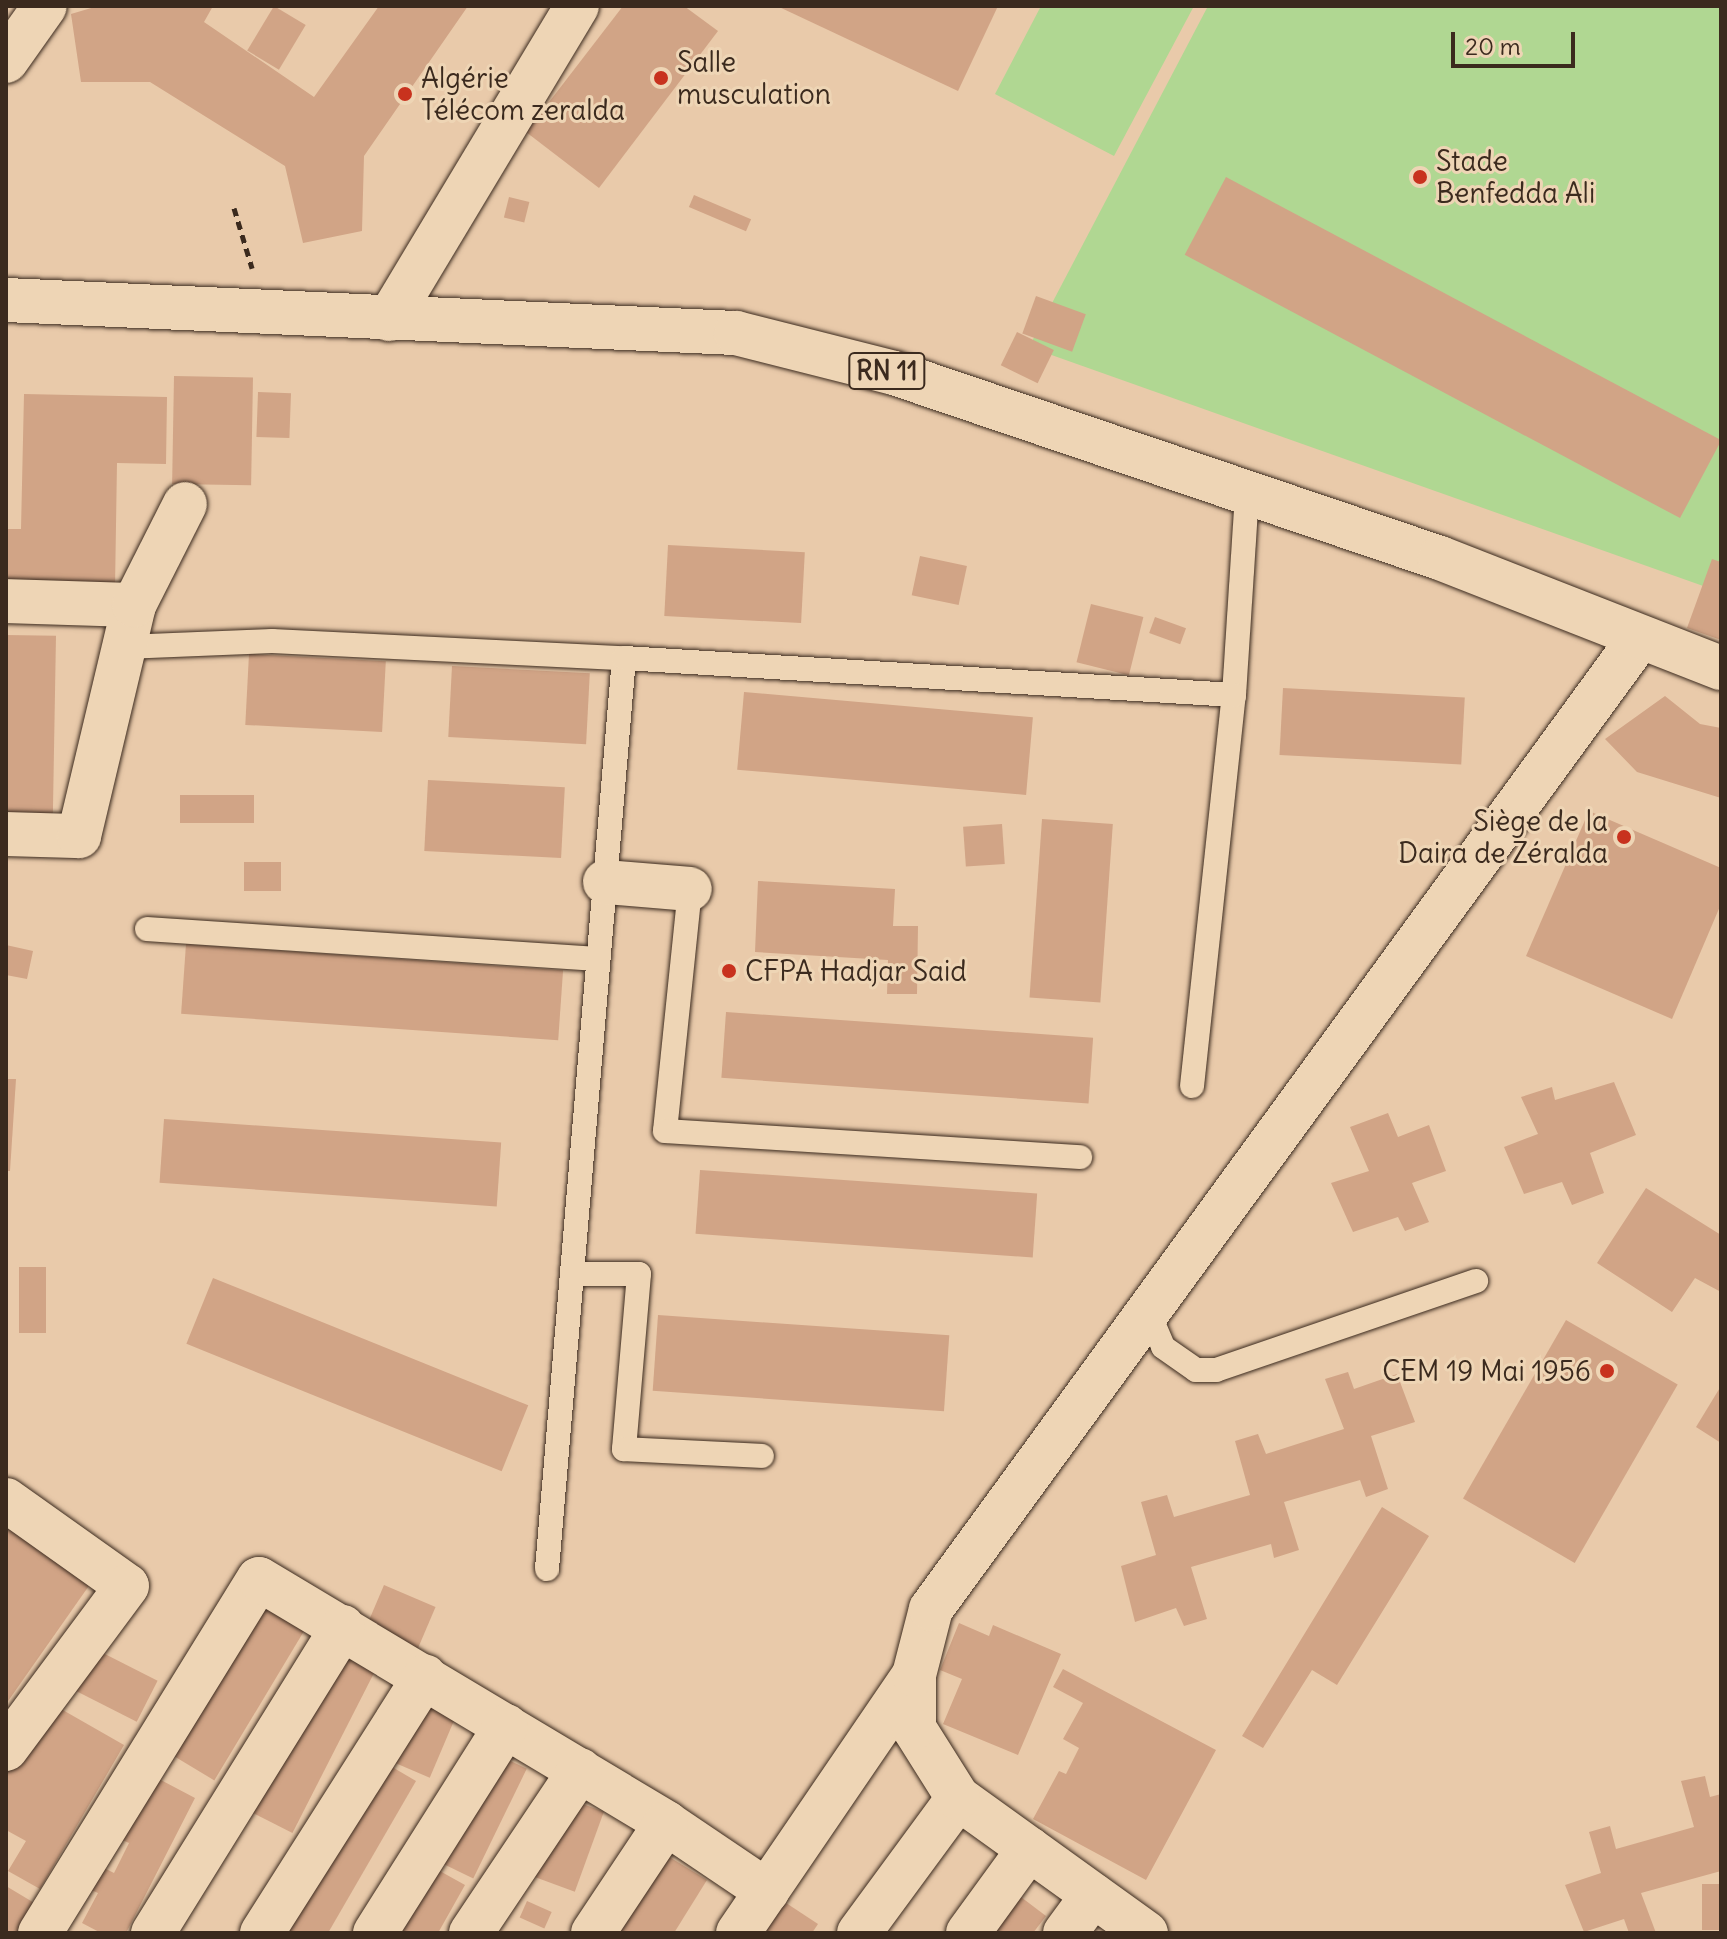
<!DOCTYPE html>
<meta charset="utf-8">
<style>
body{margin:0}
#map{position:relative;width:1727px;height:1939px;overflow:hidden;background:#e9caaa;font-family:Delius,sans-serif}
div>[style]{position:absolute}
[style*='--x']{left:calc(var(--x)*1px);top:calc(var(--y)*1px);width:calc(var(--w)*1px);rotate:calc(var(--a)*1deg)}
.green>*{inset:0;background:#b0d792}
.building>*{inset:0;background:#d1a486;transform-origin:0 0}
.path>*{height:5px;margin-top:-2.5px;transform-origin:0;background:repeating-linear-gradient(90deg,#3b2a1e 0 8px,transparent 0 14px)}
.roads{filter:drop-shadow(0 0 2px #3b2a1e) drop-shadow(0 0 2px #3b2a1e)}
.service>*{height:24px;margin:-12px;padding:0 12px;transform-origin:12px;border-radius:12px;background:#eed5b5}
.minor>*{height:44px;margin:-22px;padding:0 22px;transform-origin:22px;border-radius:22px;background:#eed5b5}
.secondary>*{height:44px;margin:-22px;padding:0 22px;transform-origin:22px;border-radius:22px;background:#eed5b5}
.primary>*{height:44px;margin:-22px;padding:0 22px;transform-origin:22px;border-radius:22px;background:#eed5b5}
.dots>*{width:22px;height:22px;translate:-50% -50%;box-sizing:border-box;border:4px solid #eed5b5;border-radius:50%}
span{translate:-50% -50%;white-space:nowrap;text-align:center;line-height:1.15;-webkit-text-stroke:6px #eed5b5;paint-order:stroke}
.shield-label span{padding:2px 6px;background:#eed5b5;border:2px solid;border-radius:6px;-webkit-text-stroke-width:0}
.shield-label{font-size:26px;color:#3b2a1e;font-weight:700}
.poi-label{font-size:28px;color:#3b2a1e}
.left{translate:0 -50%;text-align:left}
.right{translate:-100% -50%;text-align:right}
.frame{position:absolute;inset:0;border:8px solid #3b2a1e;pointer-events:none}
.scale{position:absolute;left:1451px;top:32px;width:124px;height:36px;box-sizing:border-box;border:4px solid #3b2a1e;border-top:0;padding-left:10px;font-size:24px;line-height:28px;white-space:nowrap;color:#3b2a1e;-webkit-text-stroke:6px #eed5b5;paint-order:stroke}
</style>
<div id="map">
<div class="green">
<div style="clip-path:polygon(1041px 6px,1194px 6px,1114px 156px,995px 94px)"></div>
<div style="clip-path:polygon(1208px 6px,1721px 6px,1721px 565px,1706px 587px,1029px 347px)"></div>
</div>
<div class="building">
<div style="clip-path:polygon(98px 6px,213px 6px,204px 22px,314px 97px,379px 6px,468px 6px,364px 156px,362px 231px,303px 243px,285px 166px,150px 82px,81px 82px,71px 14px)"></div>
<div style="left:274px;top:6px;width:37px;height:52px;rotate:31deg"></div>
<div style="clip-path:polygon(623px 6px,684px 6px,718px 31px,599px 188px,526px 132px)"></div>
<div style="clip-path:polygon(777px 6px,998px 6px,958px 91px)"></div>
<div style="left:1226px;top:177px;width:561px;height:88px;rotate:28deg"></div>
<div style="left:694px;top:195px;width:62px;height:13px;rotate:23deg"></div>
<div style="left:509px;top:197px;width:21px;height:21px;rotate:14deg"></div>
<div style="left:1036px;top:296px;width:53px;height:40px;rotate:20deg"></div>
<div style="left:1017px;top:332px;width:41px;height:37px;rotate:26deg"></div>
<div style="left:174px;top:376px;width:79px;height:108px;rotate:1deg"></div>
<div style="left:258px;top:392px;width:33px;height:45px;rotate:2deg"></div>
<div style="clip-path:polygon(24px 394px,167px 397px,166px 464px,117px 463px,115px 588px,6px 585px,6px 529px,21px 529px)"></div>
<div style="left:668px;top:545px;width:137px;height:71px;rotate:3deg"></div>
<div style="left:920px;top:556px;width:48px;height:40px;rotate:12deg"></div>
<div style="clip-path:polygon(1712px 559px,1721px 562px,1721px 640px,1687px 628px)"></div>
<div style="left:1091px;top:604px;width:54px;height:60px;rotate:14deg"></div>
<div style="left:1155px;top:617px;width:33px;height:17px;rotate:20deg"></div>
<div style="left:6px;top:635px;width:50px;height:182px;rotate:1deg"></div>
<div style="left:249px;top:654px;width:137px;height:71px;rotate:3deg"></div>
<div style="left:452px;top:666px;width:138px;height:71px;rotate:3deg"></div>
<div style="left:1283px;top:688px;width:182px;height:67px;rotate:3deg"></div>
<div style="left:744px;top:692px;width:290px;height:78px;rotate:5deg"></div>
<div style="clip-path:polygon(1665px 696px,1700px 724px,1721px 728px,1721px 798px,1637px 772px,1605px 739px)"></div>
<div style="left:428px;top:780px;width:137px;height:71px;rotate:3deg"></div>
<div style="left:180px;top:795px;width:74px;height:28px"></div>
<div style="clip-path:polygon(1589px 811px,1721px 868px,1721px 904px,1672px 1019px,1526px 956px)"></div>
<div style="left:1042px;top:819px;width:71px;height:179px;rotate:4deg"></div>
<div style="left:1002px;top:824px;width:40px;height:39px;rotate:86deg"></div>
<div style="left:244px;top:862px;width:37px;height:29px"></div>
<div style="clip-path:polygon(758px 881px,895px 889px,893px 926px,918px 926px,917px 994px,887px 994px,888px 960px,755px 952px)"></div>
<div style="left:186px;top:944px;width:378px;height:70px;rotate:4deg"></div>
<div style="clip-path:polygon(6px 945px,33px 951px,27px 979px,6px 975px)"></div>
<div style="left:726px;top:1012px;width:368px;height:66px;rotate:4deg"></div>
<div style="clip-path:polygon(6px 1079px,16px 1079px,10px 1171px,6px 1171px)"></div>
<div style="clip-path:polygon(1614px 1082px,1636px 1135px,1590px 1153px,1604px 1193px,1572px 1205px,1562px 1182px,1524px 1194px,1504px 1147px,1538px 1134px,1521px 1097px,1552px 1087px,1555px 1100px)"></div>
<div style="clip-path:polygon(1388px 1113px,1398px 1137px,1429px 1125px,1446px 1171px,1412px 1183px,1429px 1222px,1405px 1231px,1398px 1217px,1353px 1232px,1331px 1183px,1369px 1171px,1350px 1127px)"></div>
<div style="left:164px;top:1119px;width:338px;height:64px;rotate:4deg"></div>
<div style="left:700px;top:1170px;width:338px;height:64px;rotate:4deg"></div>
<div style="clip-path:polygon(1646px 1188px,1721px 1235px,1721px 1292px,1695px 1278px,1672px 1312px,1597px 1263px)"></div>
<div style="left:19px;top:1267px;width:27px;height:66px"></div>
<div style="left:213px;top:1278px;width:340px;height:71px;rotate:22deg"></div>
<div style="left:658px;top:1315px;width:292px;height:76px;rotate:4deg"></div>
<div style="left:1566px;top:1320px;width:129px;height:206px;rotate:30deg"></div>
<div style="clip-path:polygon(1348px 1372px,1354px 1389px,1397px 1374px,1415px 1422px,1371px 1436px,1388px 1489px,1366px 1497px,1360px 1480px,1284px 1502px,1299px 1550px,1274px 1558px,1271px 1544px,1191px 1567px,1207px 1619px,1184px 1626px,1176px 1608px,1135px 1622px,1121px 1566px,1156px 1555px,1141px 1502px,1167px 1495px,1174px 1517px,1250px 1495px,1235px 1441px,1258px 1434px,1266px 1454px,1344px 1429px,1325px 1379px)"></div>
<div style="clip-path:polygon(1721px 1386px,1721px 1443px,1696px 1427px)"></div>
<div style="clip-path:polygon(1382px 1507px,1429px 1536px,1337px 1685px,1312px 1670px,1263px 1748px,1242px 1736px)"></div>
<div style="clip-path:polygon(6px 1520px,93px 1580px,6px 1704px)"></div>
<div style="left:384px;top:1585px;width:56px;height:57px;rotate:23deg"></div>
<div style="left:258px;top:1599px;width:56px;height:178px;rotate:31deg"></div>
<div style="clip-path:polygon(959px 1623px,989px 1636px,993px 1625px,1061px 1654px,1018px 1755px,943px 1724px,962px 1679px,940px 1670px)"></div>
<div style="left:331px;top:1645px;width:51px;height:185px;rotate:27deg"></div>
<div style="left:97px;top:1650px;width:68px;height:46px;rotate:27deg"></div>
<div style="clip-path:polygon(1063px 1669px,1216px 1750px,1146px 1880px,1033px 1819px,1059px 1771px,1066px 1774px,1079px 1748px,1063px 1739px,1083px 1703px,1053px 1687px)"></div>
<div style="left:404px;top:1695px;width:56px;height:66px;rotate:23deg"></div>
<div style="clip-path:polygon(47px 1701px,124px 1745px,40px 1889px,8px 1871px,26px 1841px,6px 1830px,6px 1772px)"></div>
<div style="left:480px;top:1746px;width:52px;height:122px;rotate:26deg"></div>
<div style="clip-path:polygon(370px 1754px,416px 1781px,328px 1933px,261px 1933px)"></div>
<div style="clip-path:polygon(140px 1769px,195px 1798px,126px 1933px,101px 1933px,82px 1923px,98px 1893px,80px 1885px,92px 1862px,114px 1873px,129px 1843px,107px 1833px)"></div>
<div style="clip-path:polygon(1705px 1776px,1710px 1797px,1721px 1794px,1721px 1871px,1641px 1893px,1656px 1933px,1629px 1933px,1624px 1919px,1584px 1932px,1565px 1885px,1601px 1873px,1589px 1832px,1610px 1826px,1616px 1849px,1694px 1827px,1681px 1781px)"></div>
<div style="left:555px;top:1794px;width:52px;height:85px;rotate:20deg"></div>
<div style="clip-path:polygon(653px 1847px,707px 1880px,674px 1933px,600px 1933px)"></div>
<div style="clip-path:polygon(411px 1855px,465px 1885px,438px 1933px,377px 1933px)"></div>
<div style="clip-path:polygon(1000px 1881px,1046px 1916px,1033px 1933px,969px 1933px)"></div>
<div style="left:1721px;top:1884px;width:46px;height:19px;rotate:90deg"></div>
<div style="clip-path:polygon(6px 1886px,36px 1904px,18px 1933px,6px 1933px)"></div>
<div style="clip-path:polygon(780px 1899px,818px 1924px,812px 1933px,758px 1933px)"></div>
<div style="left:527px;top:1901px;width:27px;height:18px;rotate:24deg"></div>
</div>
<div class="path">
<div style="--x:234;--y:208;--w:63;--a:73.3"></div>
</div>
<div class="roads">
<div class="service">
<div style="--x:124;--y:647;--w:148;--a:-2.3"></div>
<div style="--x:272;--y:641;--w:352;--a:2.8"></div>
<div style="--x:690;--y:889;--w:243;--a:95.9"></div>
<div style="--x:665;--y:1131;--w:416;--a:3.6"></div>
<div style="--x:147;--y:929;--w:451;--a:3.8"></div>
<div style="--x:1192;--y:1086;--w:393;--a:-83.9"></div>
<div style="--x:1234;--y:695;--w:203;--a:-86.3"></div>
<div style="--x:572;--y:1274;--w:67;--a:0"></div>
<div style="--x:639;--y:1274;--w:176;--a:94.9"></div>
<div style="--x:624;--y:1449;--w:138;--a:2.9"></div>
<div style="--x:1148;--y:1311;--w:39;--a:67"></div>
<div style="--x:1163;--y:1347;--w:40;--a:34.9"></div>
<div style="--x:1196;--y:1370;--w:20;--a:0"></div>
<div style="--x:1216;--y:1370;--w:275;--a:-18.9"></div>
<div style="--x:547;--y:1569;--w:914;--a:-85.17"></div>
<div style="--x:624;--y:658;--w:611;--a:3.47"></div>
</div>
<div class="minor">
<div style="--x:6;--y:61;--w:67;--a:-54.7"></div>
<div style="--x:389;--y:319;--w:365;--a:-59"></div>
<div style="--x:6;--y:601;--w:128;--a:1.8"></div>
<div style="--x:6;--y:834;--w:73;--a:1.6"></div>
<div style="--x:79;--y:836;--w:237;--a:-76.6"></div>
<div style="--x:134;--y:605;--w:113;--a:-63.2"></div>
<div style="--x:605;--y:882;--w:85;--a:4.7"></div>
<div style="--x:6;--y:1500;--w:148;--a:35.4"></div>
<div style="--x:127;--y:1586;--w:203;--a:126.6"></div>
<div style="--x:40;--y:1933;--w:416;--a:-58.3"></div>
<div style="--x:259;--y:1579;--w:475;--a:30.9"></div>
<div style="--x:666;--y:1823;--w:122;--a:34"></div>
<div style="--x:153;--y:1933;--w:360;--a:-58.2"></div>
<div style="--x:262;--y:1933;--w:304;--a:-57.6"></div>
<div style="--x:375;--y:1933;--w:245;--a:-57.7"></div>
<div style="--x:471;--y:1933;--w:196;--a:-56.2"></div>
<div style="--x:593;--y:1933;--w:132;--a:-56.4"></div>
<div style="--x:738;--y:1933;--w:312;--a:-55.7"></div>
<div style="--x:859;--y:1933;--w:167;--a:-53.7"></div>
<div style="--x:968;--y:1933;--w:104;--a:-54"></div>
<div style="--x:1065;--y:1933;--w:47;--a:-53.6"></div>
</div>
<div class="secondary">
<div style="--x:1146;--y:1933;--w:231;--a:-144.3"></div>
<div style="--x:958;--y:1798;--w:83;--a:-122.2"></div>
<div style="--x:914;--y:1728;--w:53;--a:-90"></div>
<div style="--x:914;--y:1675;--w:68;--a:-75.6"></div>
<div style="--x:931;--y:1609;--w:1200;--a:-53.88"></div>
</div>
<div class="primary">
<div style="--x:6;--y:300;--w:731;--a:2.59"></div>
<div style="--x:736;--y:333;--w:163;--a:14.2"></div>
<div style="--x:894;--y:373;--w:576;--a:18.72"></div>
<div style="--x:1440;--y:558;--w:302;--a:21.4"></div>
</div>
</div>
<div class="dots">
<div style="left:661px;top:78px;background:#c8321e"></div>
<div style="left:405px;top:94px;background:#c8321e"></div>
<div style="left:1420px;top:177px;background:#c8321e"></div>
<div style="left:1624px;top:837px;background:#c8321e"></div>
<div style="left:729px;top:971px;background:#c8321e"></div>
<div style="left:1607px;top:1371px;background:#c8321e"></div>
</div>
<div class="shield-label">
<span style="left:887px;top:371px">RN 11</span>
</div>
<div class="poi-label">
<span class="left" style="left:677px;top:78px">Salle<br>musculation</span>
<span class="left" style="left:421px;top:94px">Algérie<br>Télécom zeralda</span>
<span class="left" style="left:1436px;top:177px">Stade<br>Benfedda Ali</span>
<span class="right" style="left:1608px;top:837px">Siège de la<br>Daira de Zéralda</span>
<span class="left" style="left:745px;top:971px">CFPA Hadjar Said</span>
<span class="right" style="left:1591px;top:1371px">CEM 19 Mai 1956</span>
</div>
<div class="frame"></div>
<div class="scale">20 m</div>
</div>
